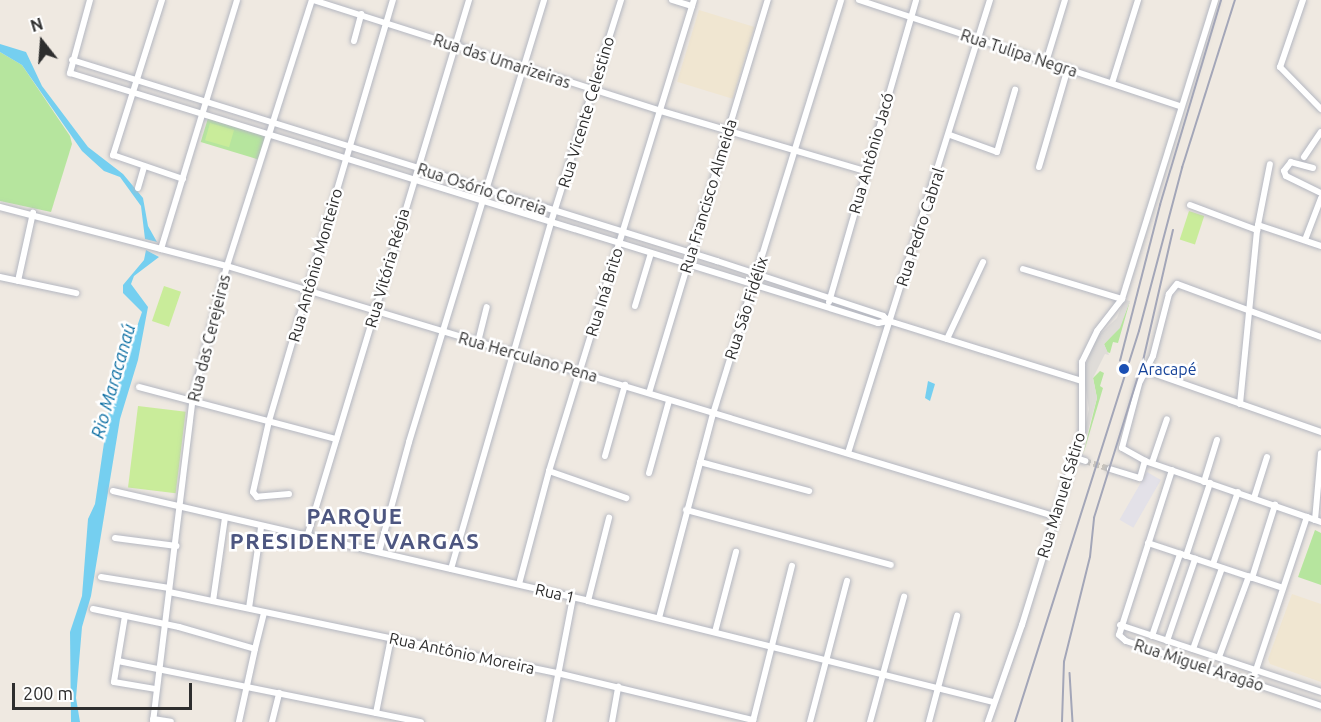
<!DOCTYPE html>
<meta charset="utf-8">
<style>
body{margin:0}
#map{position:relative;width:1321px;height:722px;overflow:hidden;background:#efe9e1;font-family:Ubuntu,sans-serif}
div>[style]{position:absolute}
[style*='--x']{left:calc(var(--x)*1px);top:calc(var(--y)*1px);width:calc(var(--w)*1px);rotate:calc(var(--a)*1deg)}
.industrial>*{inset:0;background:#e3e1e8;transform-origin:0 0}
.education>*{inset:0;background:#f0e6d1;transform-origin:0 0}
.green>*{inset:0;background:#b6e59e;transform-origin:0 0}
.pitch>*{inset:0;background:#c9ec9a;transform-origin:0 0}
.plaza>*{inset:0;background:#dfdcd8}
.water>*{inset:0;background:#75cff0}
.minor-tunnel>*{height:6px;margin-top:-3px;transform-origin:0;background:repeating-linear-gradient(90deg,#c8c4bd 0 6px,transparent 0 9px)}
.roads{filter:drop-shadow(0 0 2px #b4b7c1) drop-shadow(0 0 2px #b4b7c1)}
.minor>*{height:6px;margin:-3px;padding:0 3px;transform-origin:3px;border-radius:3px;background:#fff}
.rail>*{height:1.5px;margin:-0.75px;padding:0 0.75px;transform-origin:0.75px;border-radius:0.75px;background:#a3a6b8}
.dots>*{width:16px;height:16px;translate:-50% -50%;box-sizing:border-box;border:3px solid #fff;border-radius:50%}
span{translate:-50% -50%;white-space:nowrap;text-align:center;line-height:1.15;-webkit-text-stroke:5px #fff;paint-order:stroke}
.street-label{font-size:16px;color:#2e2e2e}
.transit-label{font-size:16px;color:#164399}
.left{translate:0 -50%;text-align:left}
.water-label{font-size:18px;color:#0d6fa3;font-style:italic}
.district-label{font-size:22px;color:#4d5680;font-weight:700;letter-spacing:1.5px}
.north{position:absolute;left:12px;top:12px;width:60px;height:60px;-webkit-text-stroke:4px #fff;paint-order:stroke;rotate:343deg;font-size:16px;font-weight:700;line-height:24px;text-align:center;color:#2e2e2e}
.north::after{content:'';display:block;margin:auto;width:21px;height:27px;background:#2e2e2e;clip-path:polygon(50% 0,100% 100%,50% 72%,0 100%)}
.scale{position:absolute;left:12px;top:683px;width:180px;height:27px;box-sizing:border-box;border:3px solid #2e2e2e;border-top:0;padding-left:8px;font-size:18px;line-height:21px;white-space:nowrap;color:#2e2e2e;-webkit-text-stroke:4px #fff;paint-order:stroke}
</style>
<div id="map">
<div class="industrial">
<div style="left:1147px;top:472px;width:16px;height:55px;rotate:30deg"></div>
</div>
<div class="education">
<div style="left:699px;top:10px;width:58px;height:75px;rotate:17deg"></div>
<div style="clip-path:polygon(1292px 594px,1321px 604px,1321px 682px,1270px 664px,1268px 659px)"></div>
</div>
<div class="green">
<div style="clip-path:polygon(0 52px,22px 65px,70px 136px,72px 144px,51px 212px,0 201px)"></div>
<div style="left:208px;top:118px;width:62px;height:25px;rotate:17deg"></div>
<div style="clip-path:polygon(1130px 301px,1118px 343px,1113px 342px,1110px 353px,1107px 352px,1104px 344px,1119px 328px)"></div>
<div style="clip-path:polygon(1100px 371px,1104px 373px,1100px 386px,1103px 388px,1083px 455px,1097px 398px,1093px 378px)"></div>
<div style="clip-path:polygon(1315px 530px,1321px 533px,1321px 585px,1298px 577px)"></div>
</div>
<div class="pitch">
<div style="left:210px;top:123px;width:25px;height:18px;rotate:16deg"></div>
<div style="left:1189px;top:211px;width:16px;height:30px;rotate:18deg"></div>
<div style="left:164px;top:286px;width:18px;height:37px;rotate:19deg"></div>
<div style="left:138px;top:406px;width:48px;height:82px;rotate:7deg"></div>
</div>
<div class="plaza">
<div style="clip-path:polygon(1124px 300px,1130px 301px,1120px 328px,1104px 344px,1109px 355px,1105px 354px,1093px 378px,1097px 398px,1082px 453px,1085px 459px,1079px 454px,1089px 409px,1083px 372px,1096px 338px,1117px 318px)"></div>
</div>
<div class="water">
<div style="clip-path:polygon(0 44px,26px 52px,42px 86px,88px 147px,123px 174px,143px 198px,148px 226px,157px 242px,145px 239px,141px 206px,120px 177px,104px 171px,82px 151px,22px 65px,0 52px)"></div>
<div style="clip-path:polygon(146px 250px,159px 257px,134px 276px,131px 284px,148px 307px,138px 360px,120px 419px,91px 596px,82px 627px,76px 698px,80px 722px,71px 722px,70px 632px,82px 596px,88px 519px,95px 504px,109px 409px,142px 312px,123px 293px,123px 285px,144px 260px)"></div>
<div style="clip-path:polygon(928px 381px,935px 384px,930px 401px,925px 398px)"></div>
</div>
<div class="minor-tunnel">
<div style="--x:1085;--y:461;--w:26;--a:18"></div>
</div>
<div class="roads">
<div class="minor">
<div style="--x:90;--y:0;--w:76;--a:105.3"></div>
<div style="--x:70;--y:73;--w:846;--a:17.19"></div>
<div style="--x:878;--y:323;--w:11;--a:-10"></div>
<div style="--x:162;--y:0;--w:163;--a:107.5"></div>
<div style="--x:113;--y:155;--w:74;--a:18.9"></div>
<div style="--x:313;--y:0;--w:365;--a:17.7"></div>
<div style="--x:661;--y:111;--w:213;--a:16.4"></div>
<div style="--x:672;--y:0;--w:21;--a:17"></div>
<div style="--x:859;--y:0;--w:338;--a:18.3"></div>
<div style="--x:1303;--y:0;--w:71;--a:108.9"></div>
<div style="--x:1280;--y:67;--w:59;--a:45.7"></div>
<div style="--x:354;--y:41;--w:28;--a:-75"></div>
<div style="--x:72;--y:60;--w:676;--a:17.31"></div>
<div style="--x:717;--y:261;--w:175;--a:18.3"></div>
<div style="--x:883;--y:316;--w:8;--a:40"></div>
<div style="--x:889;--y:321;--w:199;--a:17.3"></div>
<div style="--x:1046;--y:62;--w:65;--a:-73"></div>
<div style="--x:1112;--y:83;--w:87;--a:-72.6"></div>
<div style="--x:950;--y:135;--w:50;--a:19.9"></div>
<div style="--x:997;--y:152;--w:65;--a:-73.8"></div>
<div style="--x:1304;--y:157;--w:30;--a:-56"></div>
<div style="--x:1039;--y:167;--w:103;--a:-73.7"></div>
<div style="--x:1313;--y:168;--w:23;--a:-165"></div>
<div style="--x:1291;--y:162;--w:11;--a:128"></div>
<div style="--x:1284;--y:171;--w:5;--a:68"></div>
<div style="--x:1286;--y:176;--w:39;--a:26"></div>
<div style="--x:138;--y:188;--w:22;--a:-74"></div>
<div style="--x:1190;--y:205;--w:72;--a:20.5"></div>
<div style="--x:0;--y:207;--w:235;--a:14.6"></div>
<div style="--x:227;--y:266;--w:864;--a:16.82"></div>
<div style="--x:1258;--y:225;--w:66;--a:18.4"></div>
<div style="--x:1305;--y:240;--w:45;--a:-69.1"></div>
<div style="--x:161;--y:249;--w:260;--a:-73"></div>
<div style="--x:1023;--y:269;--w:103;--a:16.9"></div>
<div style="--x:0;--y:277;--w:78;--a:11.9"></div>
<div style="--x:18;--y:281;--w:70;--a:-77.6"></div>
<div style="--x:829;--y:302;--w:314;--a:-73.9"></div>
<div style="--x:635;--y:306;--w:55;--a:-73.2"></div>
<div style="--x:1321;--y:337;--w:153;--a:-159.8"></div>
<div style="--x:1177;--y:284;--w:13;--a:129"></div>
<div style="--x:1169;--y:294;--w:64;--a:104.5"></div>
<div style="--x:1153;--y:356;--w:31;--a:117"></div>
<div style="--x:1139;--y:384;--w:66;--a:104.9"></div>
<div style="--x:1122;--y:448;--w:26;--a:29"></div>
<div style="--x:1145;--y:461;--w:186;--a:19.1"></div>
<div style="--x:947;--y:339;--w:85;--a:-64.9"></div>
<div style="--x:478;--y:342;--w:36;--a:-76"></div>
<div style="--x:1144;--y:370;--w:188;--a:19.3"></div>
<div style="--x:139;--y:387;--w:204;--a:14.8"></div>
<div style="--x:649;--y:393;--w:411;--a:-73.2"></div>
<div style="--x:1240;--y:404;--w:175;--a:-84.4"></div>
<div style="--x:1257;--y:230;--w:67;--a:-78.9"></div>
<div style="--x:848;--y:453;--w:475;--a:-72.6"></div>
<div style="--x:605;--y:456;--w:74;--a:-74.3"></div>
<div style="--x:1073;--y:457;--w:13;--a:18"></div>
<div style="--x:700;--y:462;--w:113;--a:14.9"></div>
<div style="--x:1152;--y:463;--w:46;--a:-71.2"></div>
<div style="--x:1110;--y:469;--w:31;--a:17"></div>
<div style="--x:1140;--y:478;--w:18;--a:-74"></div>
<div style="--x:1172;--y:470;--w:173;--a:107.8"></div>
<div style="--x:1119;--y:635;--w:9;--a:41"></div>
<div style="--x:1126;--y:641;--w:206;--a:18.4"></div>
<div style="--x:549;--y:471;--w:82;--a:19.3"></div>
<div style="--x:649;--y:473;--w:75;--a:-74.5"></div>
<div style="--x:1204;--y:482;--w:44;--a:-72.8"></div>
<div style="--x:113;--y:491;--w:488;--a:13"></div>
<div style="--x:588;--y:601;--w:418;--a:14"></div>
<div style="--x:289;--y:494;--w:32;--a:175"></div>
<div style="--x:257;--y:497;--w:6;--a:-129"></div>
<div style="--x:253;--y:492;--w:73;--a:-77.3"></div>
<div style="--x:269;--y:421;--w:439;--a:-73.6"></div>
<div style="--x:1254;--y:498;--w:43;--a:-72.4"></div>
<div style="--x:686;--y:510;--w:212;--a:15"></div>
<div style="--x:1315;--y:520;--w:67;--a:-84.9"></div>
<div style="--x:307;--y:537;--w:561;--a:-73.21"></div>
<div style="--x:115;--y:538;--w:62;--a:7.5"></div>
<div style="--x:1148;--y:543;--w:142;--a:18.4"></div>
<div style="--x:379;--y:552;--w:114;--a:-74.7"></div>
<div style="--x:409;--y:442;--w:462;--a:-73"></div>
<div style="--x:1186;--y:556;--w:77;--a:-71.8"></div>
<div style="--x:1213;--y:564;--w:76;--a:-70.9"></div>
<div style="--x:451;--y:569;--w:361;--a:-73.9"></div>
<div style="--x:551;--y:222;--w:233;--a:-72.5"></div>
<div style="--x:101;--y:577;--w:69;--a:9.2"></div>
<div style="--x:1252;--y:578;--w:77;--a:-72.5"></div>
<div style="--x:519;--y:584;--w:117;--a:-75.1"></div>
<div style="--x:549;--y:471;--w:493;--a:-72.9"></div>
<div style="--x:169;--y:592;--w:396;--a:11.8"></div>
<div style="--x:557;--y:673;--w:202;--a:13.5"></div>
<div style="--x:213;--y:601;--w:84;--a:-81.8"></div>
<div style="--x:588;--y:601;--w:86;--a:-75.8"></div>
<div style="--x:249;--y:608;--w:81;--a:-81.5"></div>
<div style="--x:93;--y:609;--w:88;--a:11.8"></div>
<div style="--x:179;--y:627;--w:79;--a:16.1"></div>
<div style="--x:255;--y:649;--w:75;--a:102.4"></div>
<div style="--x:125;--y:616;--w:67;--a:99.5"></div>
<div style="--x:114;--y:682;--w:43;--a:9.5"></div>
<div style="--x:659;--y:618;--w:211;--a:-75.2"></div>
<div style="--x:713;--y:414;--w:433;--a:-72.8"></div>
<div style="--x:1120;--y:625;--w:212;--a:18.4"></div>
<div style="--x:715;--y:632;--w:83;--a:-75.3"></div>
<div style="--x:1152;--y:636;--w:87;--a:-71.1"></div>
<div style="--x:1167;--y:641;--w:87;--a:-71.1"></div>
<div style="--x:255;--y:649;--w:38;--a:-76"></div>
<div style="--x:1193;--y:649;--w:86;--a:-70.3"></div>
<div style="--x:1219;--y:657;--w:86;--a:-69.7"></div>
<div style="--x:118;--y:661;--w:309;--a:11.4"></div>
<div style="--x:1252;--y:682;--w:174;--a:-71.6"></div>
<div style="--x:376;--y:713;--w:76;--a:-78.7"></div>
<div style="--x:153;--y:719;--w:18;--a:9"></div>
<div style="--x:753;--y:721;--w:160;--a:-75.9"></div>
<div style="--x:153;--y:722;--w:327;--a:-83"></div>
<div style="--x:193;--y:397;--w:135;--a:-75.5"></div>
<div style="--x:227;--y:266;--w:279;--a:-72.3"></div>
<div style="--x:272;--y:722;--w:30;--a:-76"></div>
<div style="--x:549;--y:722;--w:127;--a:-79.1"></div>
<div style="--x:612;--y:722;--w:36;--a:-80"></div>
<div style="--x:810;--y:722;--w:146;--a:-75.3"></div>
<div style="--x:870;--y:722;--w:130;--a:-74.8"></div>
<div style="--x:929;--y:722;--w:110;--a:-75.2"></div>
<div style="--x:988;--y:722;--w:103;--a:-70.7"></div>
<div style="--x:1022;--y:625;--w:203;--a:-72.8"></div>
<div style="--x:1082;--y:431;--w:69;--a:-90"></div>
<div style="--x:1082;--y:362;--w:34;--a:-64"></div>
<div style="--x:1097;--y:331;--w:41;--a:-52"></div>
<div style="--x:1122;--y:299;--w:313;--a:-72.7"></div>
</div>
</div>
<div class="rail">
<div style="--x:1120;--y:361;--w:161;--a:-75.6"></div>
<div style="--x:1160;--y:205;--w:214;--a:-73.4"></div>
<div style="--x:1070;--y:673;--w:49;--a:86.5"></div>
<div style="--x:1015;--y:722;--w:410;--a:-72.4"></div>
<div style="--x:1139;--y:331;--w:169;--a:-75.2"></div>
<div style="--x:1182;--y:168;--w:176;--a:-72.5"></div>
<div style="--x:1062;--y:722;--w:60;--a:-88.1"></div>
<div style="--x:1064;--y:662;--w:108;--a:-76.1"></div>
<div style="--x:1090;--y:557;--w:39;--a:-84"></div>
<div style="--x:1094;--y:518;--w:164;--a:-72.7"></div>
<div style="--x:1143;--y:361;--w:134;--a:-77.1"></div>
</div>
<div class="dots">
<div style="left:1124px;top:369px;background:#1a4fb4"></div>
</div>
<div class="street-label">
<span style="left:1019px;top:53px;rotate:18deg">Rua Tulipa Negra</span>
<span style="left:502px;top:61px;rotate:18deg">Rua das Umarizeiras</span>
<span style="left:586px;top:112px;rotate:-73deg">Rua Vicente Celestino</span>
<span style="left:871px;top:153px;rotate:-74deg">Rua Antônio Jacó</span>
<span style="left:482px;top:189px;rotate:18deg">Rua Osório Correia</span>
<span style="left:708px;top:196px;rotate:-73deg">Rua Francisco Almeida</span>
<span style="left:920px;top:227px;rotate:-72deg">Rua Pedro Cabral</span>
<span style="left:315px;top:265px;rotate:-74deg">Rua Antônio Monteiro</span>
<span style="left:387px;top:268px;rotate:-74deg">Rua Vitória Régia</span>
<span style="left:604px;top:292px;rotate:-73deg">Rua Iná Brito</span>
<span style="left:746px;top:308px;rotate:-72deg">Rua São Fidélix</span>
<span style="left:209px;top:338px;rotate:-76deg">Rua das Cerejeiras</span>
<span style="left:528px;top:357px;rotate:16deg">Rua Herculano Pena</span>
<span style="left:1061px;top:495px;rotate:-73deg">Rua Manuel Sátiro</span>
<span style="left:555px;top:593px;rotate:13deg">Rua 1</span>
<span style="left:462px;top:653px;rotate:12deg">Rua Antônio Moreira</span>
<span style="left:1199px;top:665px;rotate:18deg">Rua Miguel Aragão</span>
</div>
<div class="transit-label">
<span class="left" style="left:1138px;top:369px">Aracapé</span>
</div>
<div class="water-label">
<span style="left:113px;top:381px;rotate:-74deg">Rio Maracanaú</span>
</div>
<div class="district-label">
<span style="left:355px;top:528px">PARQUE<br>PRESIDENTE VARGAS</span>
</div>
<div class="north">N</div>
<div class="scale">200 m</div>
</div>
